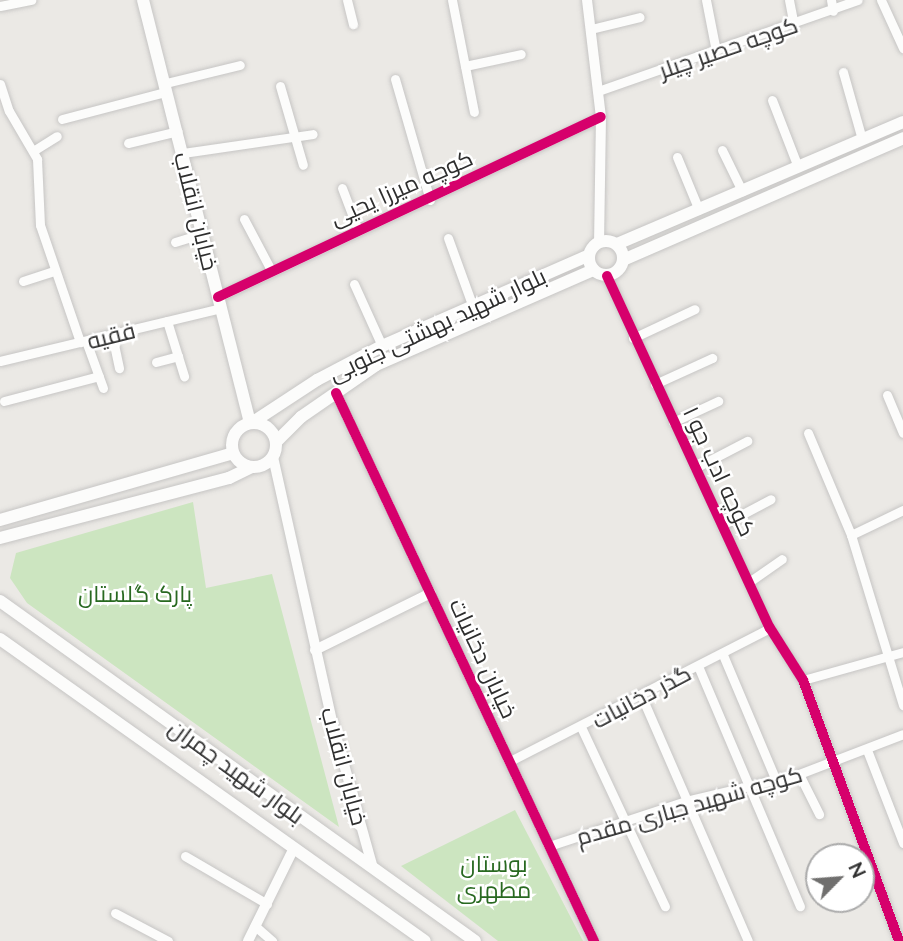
<!DOCTYPE html>
<meta charset="utf-8">
<style>
body{margin:0}
#map{position:relative;width:903px;height:941px;overflow:hidden;background:#ebe9e5;font-family:Lato,Cairo,sans-serif}
div>[style]{position:absolute}
[style*='--x']{left:calc(var(--x)*1px);top:calc(var(--y)*1px);width:calc(var(--w)*1px);rotate:calc(var(--a)*1deg)}
.green>*{inset:0;background:#cce5c0}
.roads{filter:drop-shadow(0 0 2px #c6c5c4) drop-shadow(0 0 2px #c6c5c4)}
.minor>*{height:9px;margin:-4.5px;padding:0 4.5px;transform-origin:4.5px;border-radius:4.5px;background:#fcfcfb}
.tertiary>*{height:10px;margin:-5px;padding:0 5px;transform-origin:5px;border-radius:5px;background:#fcfcfb}
.secondary>*{height:12px;margin:-6px;padding:0 6px;transform-origin:6px;border-radius:6px;background:#fcfcfb}
.secondary>.ring{margin:-6px;padding:0;box-sizing:content-box;background:none;border:12px solid #fcfcfb;border-radius:50%}
.cycleway>*{height:10px;margin:-5px;padding:0 5px;transform-origin:5px;border-radius:5px;background:#d6006c}
span{translate:-50% -50%;white-space:nowrap;text-align:center;line-height:1.15;-webkit-text-stroke:5px #fff;paint-order:stroke}
.street-label{font-size:23px;color:#2e2e2e}
.park-label{font-size:23px;color:#286920}
.north{position:absolute;left:805px;top:843px;width:70px;height:70px;box-sizing:border-box;background:#fff;border:2px solid #ababab;border-radius:50%;rotate:65deg;font-size:19px;font-weight:700;line-height:28px;text-align:center;color:#2e2e2e}
.north::after{content:'';display:block;margin:auto;width:24px;height:32px;background:#706f6e;clip-path:polygon(50% 0,100% 100%,50% 72%,0 100%)}
</style>
<div id="map">
<div class="green">
<div style="clip-path:polygon(193px 502px,206px 588px,272px 574px,339px 827px,27px 603px,10px 578px,16px 553px)"></div>
<div style="clip-path:polygon(515px 810px,583px 941px,498px 941px,401px 866px)"></div>
</div>
<div class="roads">
<div class="minor">
<div style="--x:347;--y:0;--w:25;--a:76"></div>
<div style="--x:452;--y:0;--w:114;--a:78.9"></div>
<div style="--x:706;--y:0;--w:52;--a:78.9"></div>
<div style="--x:789;--y:0;--w:25;--a:79"></div>
<div style="--x:831;--y:0;--w:11;--a:80"></div>
<div style="--x:881;--y:0;--w:53;--a:65.4"></div>
<div style="--x:0;--y:6;--w:32;--a:-11"></div>
<div style="--x:591;--y:29;--w:50;--a:-13.8"></div>
<div style="--x:465;--y:66;--w:57;--a:-12.1"></div>
<div style="--x:843;--y:72;--w:70;--a:74.2"></div>
<div style="--x:395;--y:79;--w:126;--a:73.9"></div>
<div style="--x:166;--y:83;--w:76;--a:-13.7"></div>
<div style="--x:0;--y:84;--w:28;--a:72"></div>
<div style="--x:9;--y:111;--w:56;--a:59.7"></div>
<div style="--x:37;--y:159;--w:66;--a:87.4"></div>
<div style="--x:40;--y:225;--w:124;--a:71.1"></div>
<div style="--x:280;--y:86;--w:82;--a:73.8"></div>
<div style="--x:598;--y:91;--w:275;--a:-19.3"></div>
<div style="--x:772;--y:100;--w:72;--a:68.8"></div>
<div style="--x:62;--y:119;--w:106;--a:-14.7"></div>
<div style="--x:128;--y:143;--w:51;--a:-13.5"></div>
<div style="--x:722;--y:150;--w:46;--a:64"></div>
<div style="--x:33;--y:151;--w:28;--a:-32"></div>
<div style="--x:183;--y:153;--w:131;--a:-8.3"></div>
<div style="--x:677;--y:157;--w:57;--a:67.5"></div>
<div style="--x:342;--y:188;--w:45;--a:69.1"></div>
<div style="--x:244;--y:219;--w:58;--a:62.1"></div>
<div style="--x:448;--y:238;--w:73;--a:70.1"></div>
<div style="--x:175;--y:242;--w:28;--a:-17"></div>
<div style="--x:607;--y:276;--w:388;--a:65.2"></div>
<div style="--x:770;--y:628;--w:62;--a:57.6"></div>
<div style="--x:803;--y:680;--w:278;--a:69.8"></div>
<div style="--x:23;--y:281;--w:32;--a:-18"></div>
<div style="--x:354;--y:284;--w:68;--a:65.7"></div>
<div style="--x:218;--y:297;--w:423;--a:-25.2"></div>
<div style="--x:167;--y:321;--w:58;--a:72.8"></div>
<div style="--x:112;--y:335;--w:34;--a:78"></div>
<div style="--x:633;--y:338;--w:68;--a:-25.1"></div>
<div style="--x:86;--y:341;--w:50;--a:70.1"></div>
<div style="--x:0;--y:361;--w:227;--a:-13.5"></div>
<div style="--x:156;--y:362;--w:23;--a:-15"></div>
<div style="--x:655;--y:384;--w:63;--a:-24.5"></div>
<div style="--x:887;--y:395;--w:41;--a:67.2"></div>
<div style="--x:4;--y:401;--w:98;--a:-14.7"></div>
<div style="--x:673;--y:422;--w:50;--a:-25"></div>
<div style="--x:808;--y:433;--w:111;--a:67.1"></div>
<div style="--x:851;--y:535;--w:178;--a:73"></div>
<div style="--x:695;--y:468;--w:59;--a:-27.4"></div>
<div style="--x:722;--y:525;--w:55;--a:-28"></div>
<div style="--x:851;--y:535;--w:58;--a:-25.7"></div>
<div style="--x:749;--y:582;--w:40;--a:-34.9"></div>
<div style="--x:723;--y:655;--w:134;--a:67.1"></div>
<div style="--x:698;--y:666;--w:261;--a:67"></div>
<div style="--x:803;--y:680;--w:104;--a:-15.6"></div>
<div style="--x:641;--y:695;--w:268;--a:66.5"></div>
<div style="--x:581;--y:727;--w:198;--a:64.9"></div>
<div style="--x:867;--y:750;--w:100;--a:68.8"></div>
<div style="--x:510;--y:761;--w:292;--a:-27.1"></div>
<div style="--x:799;--y:774;--w:45;--a:63.4"></div>
<div style="--x:549;--y:846;--w:144;--a:-18.2"></div>
<div style="--x:686;--y:801;--w:116;--a:-13.4"></div>
<div style="--x:799;--y:774;--w:111;--a:-21"></div>
<div style="--x:185;--y:856;--w:95;--a:30.3"></div>
<div style="--x:115;--y:913;--w:60;--a:27.8"></div>
<div style="--x:255;--y:926;--w:23;--a:41"></div>
</div>
<div class="tertiary">
<div style="--x:587;--y:0;--w:118;--a:83.2"></div>
<div style="--x:601;--y:117;--w:125;--a:90.9"></div>
<div style="--x:336;--y:393;--w:606;--a:64.79"></div>
<div style="--x:273;--y:457;--w:275;--a:77.4"></div>
<div style="--x:333;--y:725;--w:148;--a:74.4"></div>
<div style="--x:315;--y:650;--w:129;--a:-26.2"></div>
<div style="--x:248;--y:941;--w:104;--a:-63.7"></div>
</div>
<div class="secondary">
<div style="--x:143;--y:0;--w:436;--a:75.8"></div>
<div class="ring" style="left:589px;top:241px;width:22px;height:22px"></div>
<div style="--x:617;--y:244;--w:311;--a:-23.1"></div>
<div style="--x:623;--y:260;--w:305;--a:-23.5"></div>
<div style="--x:253;--y:422;--w:77;--a:-33.3"></div>
<div style="--x:317;--y:380;--w:73;--a:-27.6"></div>
<div style="--x:382;--y:346;--w:226;--a:-23.7"></div>
<div class="ring" style="left:232px;top:423px;width:32px;height:32px"></div>
<div style="--x:277;--y:441;--w:34;--a:-45"></div>
<div style="--x:301;--y:417;--w:91;--a:-34.7"></div>
<div style="--x:376;--y:365;--w:237;--a:-23.6"></div>
<div style="--x:0;--y:520;--w:242;--a:-16"></div>
<div style="--x:0;--y:538;--w:237;--a:-14.7"></div>
<div style="--x:229;--y:478;--w:25;--a:-26"></div>
<div style="--x:0;--y:601;--w:584;--a:35.59"></div>
<div style="--x:0;--y:639;--w:521;--a:35.4"></div>
</div>
</div>
<div class="cycleway">
<div style="--x:607;--y:276;--w:388;--a:65.2"></div>
<div style="--x:770;--y:628;--w:62;--a:57.6"></div>
<div style="--x:803;--y:680;--w:278;--a:69.8"></div>
<div style="--x:218;--y:297;--w:423;--a:-25.2"></div>
<div style="--x:336;--y:393;--w:606;--a:64.79"></div>
</div>
<div class="street-label">
<span style="left:728px;top:47px;rotate:-19deg">کوچه حصیر چیلر</span>
<span style="left:401px;top:187px;rotate:-24deg">کوچه میرزا یحیی</span>
<span style="left:197px;top:211px;rotate:76deg">خیابان انقلاب</span>
<span style="left:437px;top:324px;rotate:-25deg">بلوار شهید بهشتی جنوبی</span>
<span style="left:111px;top:335px;rotate:-14deg">فقیه</span>
<span style="left:720px;top:471px;rotate:65deg">کوچه ادب جو ۱</span>
<span style="left:484px;top:658px;rotate:65deg">خیابان دخانیات</span>
<span style="left:641px;top:696px;rotate:-28deg">گذر دخانیات</span>
<span style="left:345px;top:766px;rotate:75deg">خیابان انقلاب</span>
<span style="left:237px;top:771px;rotate:36deg">بلوار شهید چمران</span>
<span style="left:689px;top:805px;rotate:-16deg">کوچه شهید جباری مقدم</span>
</div>
<div class="park-label">
<span style="left:135px;top:593px">پارک گلستان</span>
<span style="left:494px;top:876px">بوستان<br>مطهری</span>
</div>
<div class="north">N</div>
</div>
